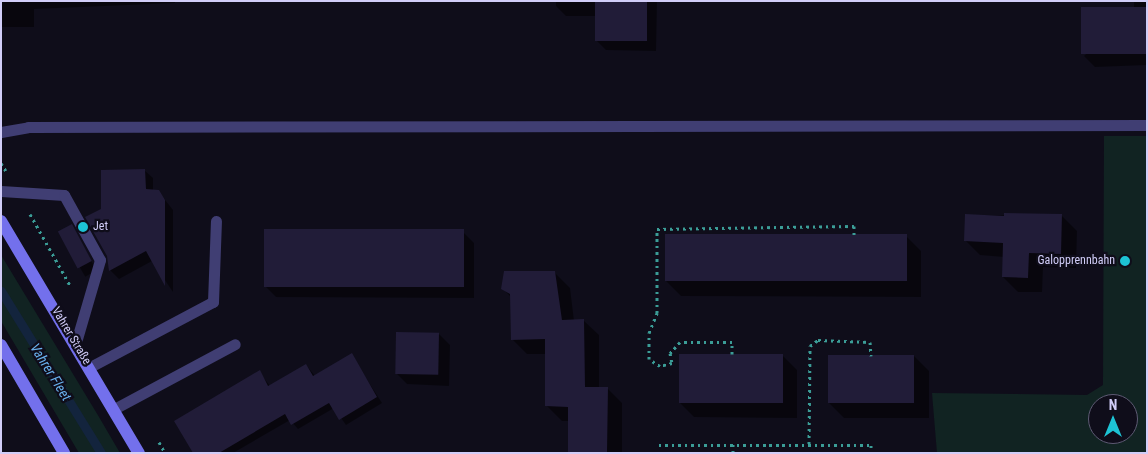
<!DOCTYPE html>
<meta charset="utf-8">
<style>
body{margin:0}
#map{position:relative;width:1148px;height:454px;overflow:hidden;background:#0f0d1a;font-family:"Roboto Condensed",sans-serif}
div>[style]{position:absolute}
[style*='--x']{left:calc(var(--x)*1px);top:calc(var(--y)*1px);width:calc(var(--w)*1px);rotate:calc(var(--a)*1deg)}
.green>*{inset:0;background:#112322}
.shadow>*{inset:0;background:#0007;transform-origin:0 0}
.stream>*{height:9px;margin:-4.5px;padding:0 4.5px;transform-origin:4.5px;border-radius:4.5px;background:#13243d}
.building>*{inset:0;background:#211c38;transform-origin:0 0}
.path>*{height:3px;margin-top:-1.5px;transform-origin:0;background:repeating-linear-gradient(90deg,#3b9d97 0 2.5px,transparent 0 6.5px)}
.service>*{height:11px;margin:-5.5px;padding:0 5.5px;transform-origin:5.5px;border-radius:5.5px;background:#403e73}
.secondary>*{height:12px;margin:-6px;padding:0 6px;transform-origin:6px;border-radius:6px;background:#7370ec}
.dots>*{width:14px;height:14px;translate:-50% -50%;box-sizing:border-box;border:2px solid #0f0d1a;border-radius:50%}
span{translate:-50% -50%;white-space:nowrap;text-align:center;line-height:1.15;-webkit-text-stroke:4.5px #0f0d1a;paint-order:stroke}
.poi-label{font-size:12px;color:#d1cdf8}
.left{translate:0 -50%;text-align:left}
.right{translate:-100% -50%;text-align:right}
.street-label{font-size:12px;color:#d1cdf8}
.water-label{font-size:14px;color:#68afeb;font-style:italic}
.frame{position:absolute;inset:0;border:2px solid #d1cdf8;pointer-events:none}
.north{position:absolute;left:1088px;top:394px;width:50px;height:50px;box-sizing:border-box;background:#0f0d1a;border:1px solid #5d5a73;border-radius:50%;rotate:0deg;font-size:14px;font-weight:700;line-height:20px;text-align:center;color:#d1cdf8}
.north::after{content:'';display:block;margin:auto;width:18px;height:22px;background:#1dc3d4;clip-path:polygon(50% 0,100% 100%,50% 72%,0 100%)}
</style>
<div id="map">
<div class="green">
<div style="clip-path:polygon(evenodd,1104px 136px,1147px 136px,1147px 453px,937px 453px,932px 393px,1087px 395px,1103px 385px,1104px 136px,1098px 404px,1128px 404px,1128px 434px,1098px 434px,1098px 404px)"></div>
<div style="clip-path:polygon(1px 255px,99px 417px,120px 453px,79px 453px,1px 321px)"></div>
</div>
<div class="shadow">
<div style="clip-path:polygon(1px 1px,175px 1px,175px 3px,34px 9px,34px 27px,1px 27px)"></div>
<div style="clip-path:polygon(556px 1px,657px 1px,656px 51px,606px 50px,596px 40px,596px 16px,566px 16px,556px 6px)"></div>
<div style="clip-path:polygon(1134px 1px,1147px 1px,1147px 65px,1095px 67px,1084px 56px,1134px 9px)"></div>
<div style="clip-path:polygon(144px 170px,153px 178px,153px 191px,158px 191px,173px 210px,173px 292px,152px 261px,119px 279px,110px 270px,102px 210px)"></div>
<div style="clip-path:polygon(966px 215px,1062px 216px,1077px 231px,1076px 268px,1043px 267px,1042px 292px,1018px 292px,1003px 277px,1004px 257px,980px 255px,965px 240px)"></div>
<div style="left:71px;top:226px;width:51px;height:13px;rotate:60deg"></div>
<div style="clip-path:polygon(463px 232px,474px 243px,474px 298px,276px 297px,265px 286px)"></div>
<div style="clip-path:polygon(906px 236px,921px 251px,921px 297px,681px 296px,666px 281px)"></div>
<div style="clip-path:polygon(555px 273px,570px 288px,574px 321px,584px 321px,599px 335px,599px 388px,607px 388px,622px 403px,622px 453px,570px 453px,570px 421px,562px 421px,547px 406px,546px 354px,527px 354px,512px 339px,511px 297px,502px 288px)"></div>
<div style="clip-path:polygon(439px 334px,450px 345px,449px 386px,407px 384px,396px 373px)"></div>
<div style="clip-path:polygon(351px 355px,382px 403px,346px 425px,334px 408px,298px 429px,290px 420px,233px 453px,194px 453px,259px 372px,270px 386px,306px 365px,315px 376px)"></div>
<div style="clip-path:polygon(782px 355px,797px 370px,797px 418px,694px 417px,679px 402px)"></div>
<div style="clip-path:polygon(914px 356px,929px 371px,929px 418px,844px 418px,829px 403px)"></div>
</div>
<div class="stream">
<div style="--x:1;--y:291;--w:190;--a:58.3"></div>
</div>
<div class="building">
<div style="left:595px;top:1px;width:52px;height:40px"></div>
<div style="left:1147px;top:7px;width:47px;height:66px;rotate:90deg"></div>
<div style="clip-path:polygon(145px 169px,146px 189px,159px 190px,165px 200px,165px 286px,146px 251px,109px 271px,107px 256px,85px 217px,101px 209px,101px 170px)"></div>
<div style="clip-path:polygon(1004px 213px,1062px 214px,1061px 254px,1029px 253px,1028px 278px,1002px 277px,1003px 243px,964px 241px,965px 214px,1004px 216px)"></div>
<div style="left:72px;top:224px;width:42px;height:16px;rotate:62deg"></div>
<div style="left:264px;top:229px;width:200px;height:58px"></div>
<div style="left:665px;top:234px;width:242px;height:47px"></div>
<div style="clip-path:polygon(504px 271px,555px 271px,562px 320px,584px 319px,585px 387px,608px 387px,607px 453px,568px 453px,568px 407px,545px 406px,545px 339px,511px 340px,510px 294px,501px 289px)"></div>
<div style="left:396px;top:332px;width:43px;height:42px;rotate:1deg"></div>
<div style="clip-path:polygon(352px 353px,377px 397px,339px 420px,329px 403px,291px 425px,285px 414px,219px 453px,193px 453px,174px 421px,260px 370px,268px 386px,306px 364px,313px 376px)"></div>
<div style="left:679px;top:354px;width:104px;height:49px"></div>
<div style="left:914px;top:355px;width:48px;height:86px;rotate:90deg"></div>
</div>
<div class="path">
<div style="--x:1;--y:163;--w:9;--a:58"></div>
<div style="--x:30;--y:214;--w:84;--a:60.7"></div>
<div style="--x:732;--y:354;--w:12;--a:-90"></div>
<div style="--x:732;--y:342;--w:52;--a:180"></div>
<div style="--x:680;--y:342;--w:15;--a:132"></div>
<div style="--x:670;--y:353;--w:10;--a:79"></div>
<div style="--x:672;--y:363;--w:12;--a:166"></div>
<div style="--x:660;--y:366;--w:13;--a:-148"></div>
<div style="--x:649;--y:359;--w:26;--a:-90"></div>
<div style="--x:649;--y:333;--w:22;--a:-68"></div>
<div style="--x:657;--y:313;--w:84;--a:-90"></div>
<div style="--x:657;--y:229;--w:197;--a:-0.9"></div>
<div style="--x:854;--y:226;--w:10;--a:90"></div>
<div style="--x:159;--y:442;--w:13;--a:61"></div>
<div style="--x:733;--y:444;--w:9;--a:90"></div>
<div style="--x:809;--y:444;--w:98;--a:-89.4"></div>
<div style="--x:810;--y:346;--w:10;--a:-37"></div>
<div style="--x:818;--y:340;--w:52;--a:2.2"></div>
<div style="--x:870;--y:342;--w:14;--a:86"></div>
<div style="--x:659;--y:445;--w:212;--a:0"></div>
<div style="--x:871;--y:445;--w:8;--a:90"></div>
</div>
<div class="service">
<div style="--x:1;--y:132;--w:27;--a:-10"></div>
<div style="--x:28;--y:127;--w:1119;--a:-0.1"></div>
<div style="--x:1;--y:191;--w:63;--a:3.6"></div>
<div style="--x:64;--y:195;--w:74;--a:61"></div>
<div style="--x:100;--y:260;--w:85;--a:106.3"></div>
<div style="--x:90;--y:367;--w:139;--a:-27.9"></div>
<div style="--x:213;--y:302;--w:81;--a:-87.9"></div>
<div style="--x:114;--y:409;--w:137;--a:-28.2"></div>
</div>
<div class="secondary">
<div style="--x:1;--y:221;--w:270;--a:59.3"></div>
<div style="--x:1;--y:345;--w:125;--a:59.7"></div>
</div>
<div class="dots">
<div style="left:83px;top:227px;background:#1dc3d4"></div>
<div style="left:1125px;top:261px;background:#1dc3d4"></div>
</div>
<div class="poi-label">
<span class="left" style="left:93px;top:227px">Jet</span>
<span class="right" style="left:1115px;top:261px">Galopprennbahn</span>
</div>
<div class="street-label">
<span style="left:71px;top:336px;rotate:59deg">Vahrer Straße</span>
</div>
<div class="water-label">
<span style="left:51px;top:372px;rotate:58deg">Vahrer Fleet</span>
</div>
<div class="frame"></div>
<div class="north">N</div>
</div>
